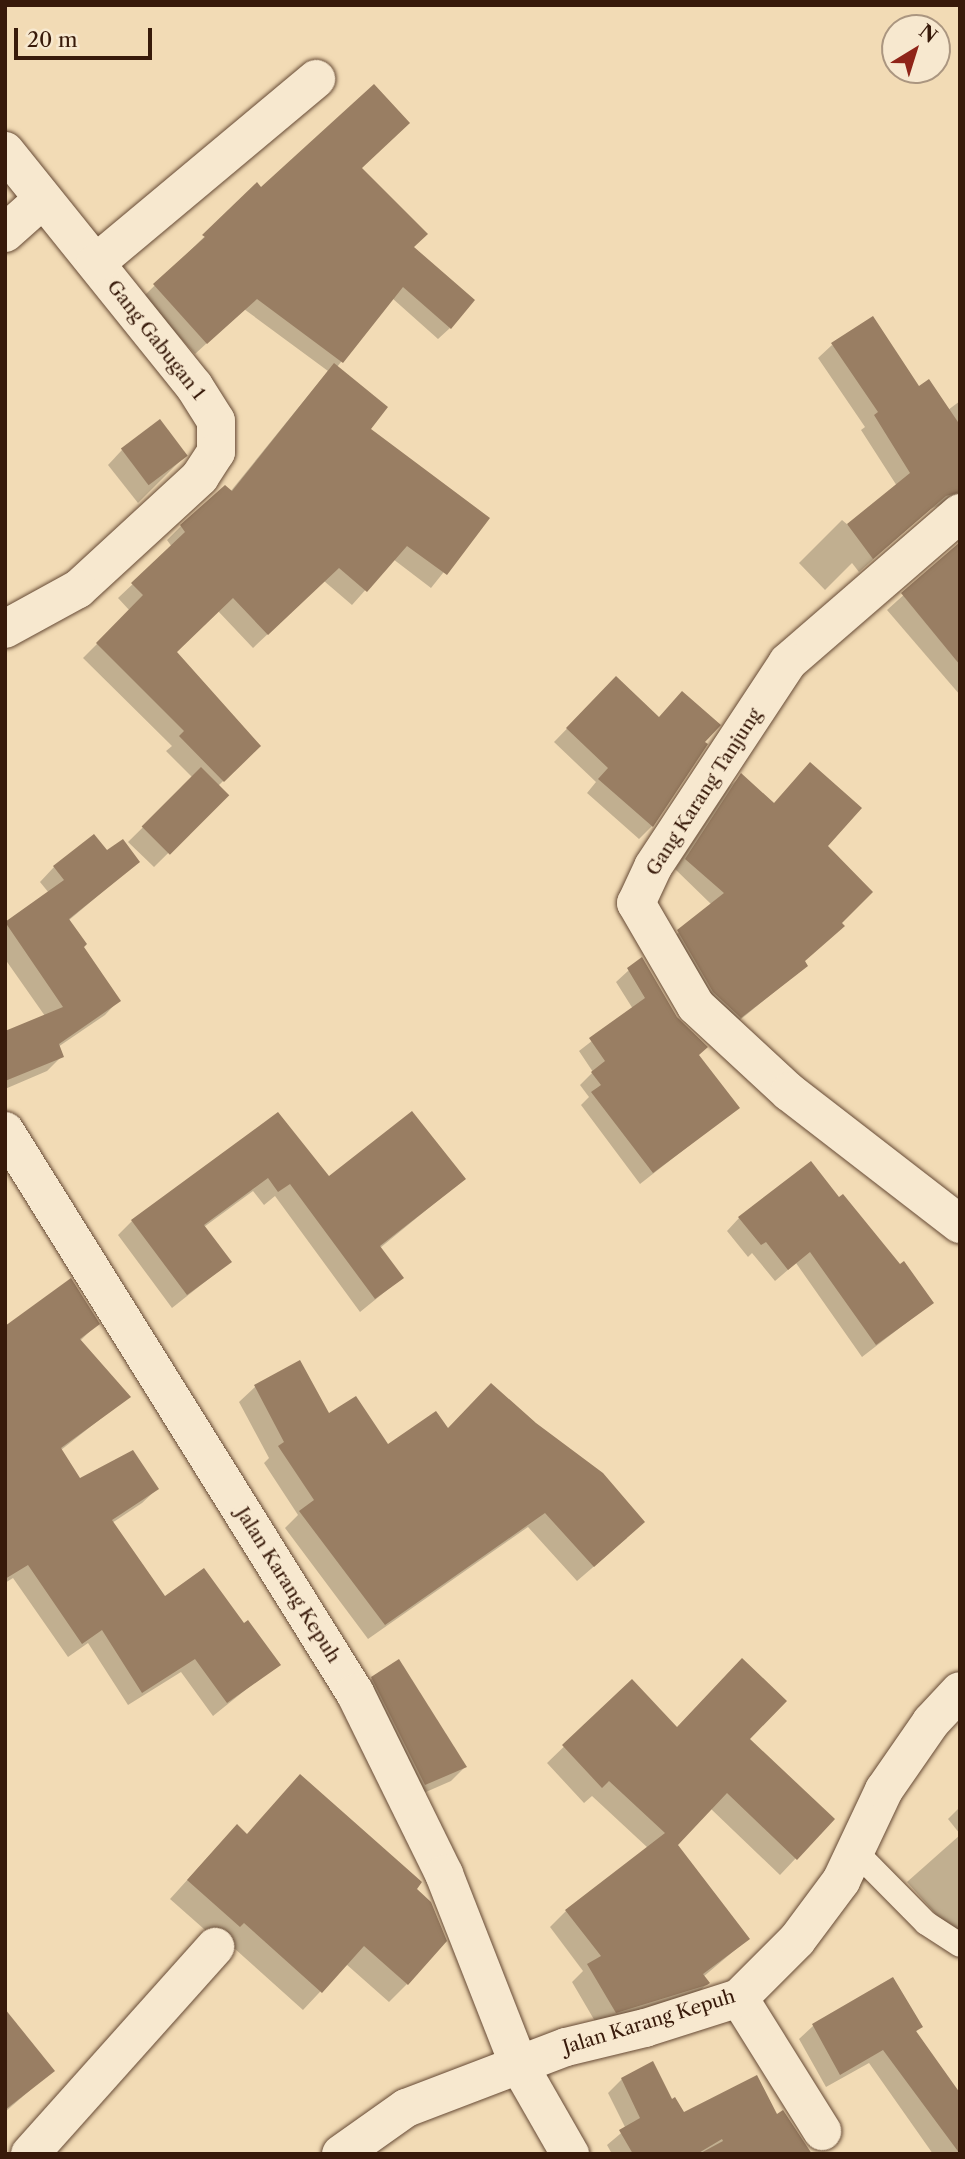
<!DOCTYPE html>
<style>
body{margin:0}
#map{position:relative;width:965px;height:2159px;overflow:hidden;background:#f2dbb5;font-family:"Libre Caslon Text",serif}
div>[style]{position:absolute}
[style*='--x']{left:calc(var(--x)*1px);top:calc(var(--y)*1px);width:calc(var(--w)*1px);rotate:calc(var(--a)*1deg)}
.shadow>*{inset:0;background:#0003}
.building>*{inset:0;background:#997e63;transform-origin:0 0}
.roads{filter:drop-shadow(0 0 2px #664a35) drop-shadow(0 0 2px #664a35)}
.service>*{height:24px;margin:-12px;padding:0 12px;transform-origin:12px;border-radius:12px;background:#f7e8cf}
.minor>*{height:38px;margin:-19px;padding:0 19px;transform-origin:19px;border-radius:19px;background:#f7e8cf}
span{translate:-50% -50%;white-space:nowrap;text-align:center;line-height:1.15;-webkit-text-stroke:6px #f7e8cf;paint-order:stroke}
.street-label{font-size:19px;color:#381a0a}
.frame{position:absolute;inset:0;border:7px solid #381a0a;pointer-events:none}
.north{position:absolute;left:881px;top:14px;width:70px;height:70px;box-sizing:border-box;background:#f7e8cf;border:2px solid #ab9680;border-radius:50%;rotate:38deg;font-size:19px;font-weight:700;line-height:28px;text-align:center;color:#381a0a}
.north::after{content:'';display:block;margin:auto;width:24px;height:32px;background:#8f2418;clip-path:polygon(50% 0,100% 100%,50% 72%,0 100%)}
.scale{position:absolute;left:14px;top:28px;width:138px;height:32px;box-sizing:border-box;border:4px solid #381a0a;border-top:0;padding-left:9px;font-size:21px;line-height:24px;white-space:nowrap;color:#381a0a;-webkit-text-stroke:5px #f7e8cf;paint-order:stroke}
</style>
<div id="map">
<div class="shadow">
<div style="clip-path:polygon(360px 168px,412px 247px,450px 328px,438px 339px,392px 298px,337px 367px,368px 430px,487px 518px,431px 588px,393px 559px,352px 605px,324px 581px,253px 648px,218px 611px,175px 652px,259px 746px,218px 786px,227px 795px,154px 867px,128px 842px,193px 778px,166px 751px,172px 746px,83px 658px,130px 611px,118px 598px,172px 547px,167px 540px,181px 526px,230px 492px,328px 371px,244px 309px,195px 354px,143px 297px,257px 185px,261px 190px)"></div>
<div style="clip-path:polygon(832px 345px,918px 388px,948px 410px,960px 401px,960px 510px,952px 505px,940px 505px,930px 509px,859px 572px,852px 563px,825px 590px,799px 563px,842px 520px,848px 525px,897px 486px,861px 430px,865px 427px,818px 358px)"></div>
<div style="clip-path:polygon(122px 450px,185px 456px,138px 503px,108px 465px)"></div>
<div style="clip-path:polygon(960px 544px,960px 695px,887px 610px)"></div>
<div style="clip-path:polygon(616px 678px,658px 718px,705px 745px,652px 826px,639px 839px,587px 793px,596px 782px,554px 742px)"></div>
<div style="clip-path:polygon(741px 776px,826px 846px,803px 962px,806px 966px,729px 1029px,666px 943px,712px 905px,675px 869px,729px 787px)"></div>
<div style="clip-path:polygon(107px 852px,138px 862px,68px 921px,82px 947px,119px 1000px,105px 1015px,58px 1047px,62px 1056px,47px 1071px,5px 1089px,5px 1033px,45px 1016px,5px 959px,5px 924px,49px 893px,40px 882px,54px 867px)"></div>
<div style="clip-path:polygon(641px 959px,697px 1055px,737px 1108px,640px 1184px,581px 1105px,589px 1097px,580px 1085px,593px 1072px,579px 1051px,633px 1009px,616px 982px)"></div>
<div style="clip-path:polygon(278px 1115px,329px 1179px,464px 1179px,380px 1248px,402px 1278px,360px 1312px,275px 1196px,264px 1205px,253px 1191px,204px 1227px,230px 1262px,172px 1308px,118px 1235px,132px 1221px)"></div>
<div style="clip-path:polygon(839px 1199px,932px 1303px,862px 1357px,796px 1263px,775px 1281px,752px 1253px,748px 1257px,727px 1231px,739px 1218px)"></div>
<div style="clip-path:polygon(97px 1324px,80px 1341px,128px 1397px,61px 1450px,79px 1480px,157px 1489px,142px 1503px,112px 1523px,164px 1599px,243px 1626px,278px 1664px,213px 1716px,181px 1672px,128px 1705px,88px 1643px,68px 1657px,13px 1578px,5px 1583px,5px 1337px)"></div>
<div style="clip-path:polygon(299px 1363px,328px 1416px,387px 1447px,447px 1431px,627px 1538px,577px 1581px,528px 1527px,368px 1639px,285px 1528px,298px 1515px,264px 1463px,269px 1458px,239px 1402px,255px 1387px)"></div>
<div style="clip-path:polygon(372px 1678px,465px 1767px,451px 1781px,410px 1799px,357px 1693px)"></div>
<div style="clip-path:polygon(632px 1681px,677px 1729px,748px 1739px,796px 1858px,780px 1875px,710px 1808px,676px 1844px,748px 1939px,703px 1977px,708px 1983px,689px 2001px,599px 2028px,572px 1982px,583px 1971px,550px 1927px,566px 1911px,648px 1848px,592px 1796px,584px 1803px,547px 1763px)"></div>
<div style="clip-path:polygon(960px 1807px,960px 1834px,948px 1819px)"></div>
<div style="clip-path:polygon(246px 1835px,407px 1984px,389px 2002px,346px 1964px,303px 2010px,225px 1940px,221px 1944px,170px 1899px,219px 1845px)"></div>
<div style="clip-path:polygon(960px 1835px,960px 1941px,907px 1882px)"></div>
<div style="clip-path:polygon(892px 1979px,920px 2027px,915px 2033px,960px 2096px,960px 2154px,933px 2154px,869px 2063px,826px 2087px,799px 2039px,813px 2026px)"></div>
<div style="clip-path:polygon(5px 2012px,52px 2071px,5px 2112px)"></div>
<div style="clip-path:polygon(622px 2079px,671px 2101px,683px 2114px,776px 2116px,808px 2154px,612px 2154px,607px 2145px,626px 2129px,608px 2093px)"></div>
</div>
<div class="building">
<div style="clip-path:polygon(374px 84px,410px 123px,362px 168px,428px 234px,414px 247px,475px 300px,451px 329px,403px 287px,343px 363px,257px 299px,207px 344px,153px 284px,205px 237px,202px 235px,257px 182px,261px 187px)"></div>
<div style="clip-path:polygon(873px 316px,919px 386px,929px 379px,960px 425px,960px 492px,946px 496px,873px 559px,847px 524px,910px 473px,874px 415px,878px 412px,831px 343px)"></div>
<div style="clip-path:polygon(334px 363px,388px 407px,371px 429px,490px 518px,447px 575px,407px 546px,367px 592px,339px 568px,268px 635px,233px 598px,177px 652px,261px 746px,224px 782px,179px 736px,184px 731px,96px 643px,143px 595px,131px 583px,185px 532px,180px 525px,225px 485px,232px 491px)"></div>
<div style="left:160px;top:419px;width:46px;height:49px;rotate:53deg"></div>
<div style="clip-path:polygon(960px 542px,960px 665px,901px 593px)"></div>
<div style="clip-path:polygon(616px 676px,659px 717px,682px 691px,721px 725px,705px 742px,708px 744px,653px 827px,598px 779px,608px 768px,566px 728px)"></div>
<div style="clip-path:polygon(810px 762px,862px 808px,828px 846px,873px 892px,842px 923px,845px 926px,805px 961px,808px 966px,741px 1018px,713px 992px,677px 930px,724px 893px,685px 859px,741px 773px,774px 803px)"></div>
<div style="left:201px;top:767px;width:40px;height:84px;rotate:45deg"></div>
<div style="clip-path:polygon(94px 834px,107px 850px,123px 839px,140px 862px,69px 919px,87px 944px,84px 947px,121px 1001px,59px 1044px,64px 1057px,5px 1081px,5px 1031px,63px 1007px,5px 922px,64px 880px,53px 866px)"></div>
<div style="clip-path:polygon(642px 957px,677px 1017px,708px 1047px,699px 1055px,740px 1108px,653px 1173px,591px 1092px,601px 1085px,591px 1072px,605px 1061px,589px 1038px,645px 998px,627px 968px)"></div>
<div style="clip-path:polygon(412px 1111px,466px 1179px,380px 1246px,404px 1278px,375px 1299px,290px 1184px,278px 1192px,268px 1178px,204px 1225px,232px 1262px,187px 1295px,131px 1220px,278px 1112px,329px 1176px)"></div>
<div style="clip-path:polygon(811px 1161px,839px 1197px,843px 1194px,900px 1264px,904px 1261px,934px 1303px,876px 1345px,810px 1252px,788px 1270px,766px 1242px,761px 1245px,738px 1217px)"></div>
<div style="clip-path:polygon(71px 1278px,100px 1324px,80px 1339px,131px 1397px,61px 1448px,80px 1478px,133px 1450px,159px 1489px,112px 1520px,165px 1596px,204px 1568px,244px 1623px,248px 1620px,281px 1665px,227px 1703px,195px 1659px,142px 1693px,102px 1630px,82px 1644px,28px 1565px,5px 1579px,5px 1326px)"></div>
<div style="clip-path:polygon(300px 1360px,329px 1413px,356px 1396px,388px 1444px,436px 1411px,448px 1428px,491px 1383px,536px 1423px,603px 1473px,645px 1522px,594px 1567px,545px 1513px,385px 1625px,299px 1511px,314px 1500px,278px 1446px,284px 1442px,254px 1385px)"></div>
<div style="clip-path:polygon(742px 1658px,787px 1701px,750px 1739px,835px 1819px,797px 1860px,727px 1793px,678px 1845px,750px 1939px,703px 1974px,710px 1983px,707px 1985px,616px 2013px,587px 1964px,601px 1956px,565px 1910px,665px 1833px,609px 1781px,602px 1788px,562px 1745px,632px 1679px,677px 1727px)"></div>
<div style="clip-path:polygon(399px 1659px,467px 1767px,425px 1785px,371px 1677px)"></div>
<div style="clip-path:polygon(300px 1774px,422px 1882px,417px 1889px,431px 1902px,447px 1941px,408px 1985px,364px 1946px,322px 1993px,244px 1923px,240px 1927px,187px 1880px,237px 1824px,247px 1834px)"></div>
<div style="clip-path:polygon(893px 1977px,923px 2027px,916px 2031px,960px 2093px,960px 2154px,883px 2050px,840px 2075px,812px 2024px)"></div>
<div style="clip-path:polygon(5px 2009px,55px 2071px,5px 2110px)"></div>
<div style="clip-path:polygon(653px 2061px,672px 2099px,675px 2097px,684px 2112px,757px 2075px,777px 2114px,783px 2110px,812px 2154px,699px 2154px,723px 2141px,722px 2139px,697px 2154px,633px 2154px,619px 2130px,640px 2118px,621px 2078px)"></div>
</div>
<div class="roads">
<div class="service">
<div style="--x:855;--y:1851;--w:101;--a:45.4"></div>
<div style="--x:926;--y:1923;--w:40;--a:32.9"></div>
</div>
<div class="minor">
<div style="--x:5;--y:151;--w:302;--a:51.2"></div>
<div style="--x:194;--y:386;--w:41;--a:57.8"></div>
<div style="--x:216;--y:421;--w:31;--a:90"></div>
<div style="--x:216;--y:452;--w:30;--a:123"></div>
<div style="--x:200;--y:477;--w:166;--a:137.4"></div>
<div style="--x:78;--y:589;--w:83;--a:151.3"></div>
<div style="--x:5;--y:233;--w:50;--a:-41.7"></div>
<div style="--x:96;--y:263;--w:287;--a:-39.9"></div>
<div style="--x:960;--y:513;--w:228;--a:139.1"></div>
<div style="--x:788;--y:662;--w:245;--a:123.4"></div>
<div style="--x:653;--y:867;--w:40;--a:115"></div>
<div style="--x:636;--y:903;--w:119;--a:59.8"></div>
<div style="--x:696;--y:1006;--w:127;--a:42.8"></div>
<div style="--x:789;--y:1092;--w:216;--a:37.7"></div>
<div style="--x:5;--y:1131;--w:662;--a:58.09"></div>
<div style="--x:355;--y:1693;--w:202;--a:63.8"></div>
<div style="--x:444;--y:1874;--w:205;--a:68.6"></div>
<div style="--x:519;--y:2065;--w:103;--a:60.2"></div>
<div style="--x:739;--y:1998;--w:157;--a:58"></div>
<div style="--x:30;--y:2154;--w:278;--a:-48.2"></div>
<div style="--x:341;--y:2154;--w:80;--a:-35.3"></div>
<div style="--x:406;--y:2108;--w:171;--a:-20.9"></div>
<div style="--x:566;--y:2047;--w:81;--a:-13.5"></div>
<div style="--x:645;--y:2028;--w:99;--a:-17.7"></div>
<div style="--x:739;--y:1998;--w:82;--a:-45"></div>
<div style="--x:797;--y:1940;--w:74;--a:-53.3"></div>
<div style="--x:841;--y:1881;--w:101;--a:-64.7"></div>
<div style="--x:884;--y:1790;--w:83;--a:-55.3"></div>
<div style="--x:931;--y:1722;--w:42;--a:-46.9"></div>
</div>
</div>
<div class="street-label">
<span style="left:156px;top:340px;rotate:52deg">Gang Gabugan 1</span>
<span style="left:704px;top:792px;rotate:-57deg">Gang Karang Tanjung</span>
<span style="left:288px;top:1585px;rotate:58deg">Jalan Karang Kepuh</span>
<span style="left:649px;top:2022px;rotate:-17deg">Jalan Karang Kepuh</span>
</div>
<div class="frame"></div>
<div class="north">N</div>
<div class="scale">20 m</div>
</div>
